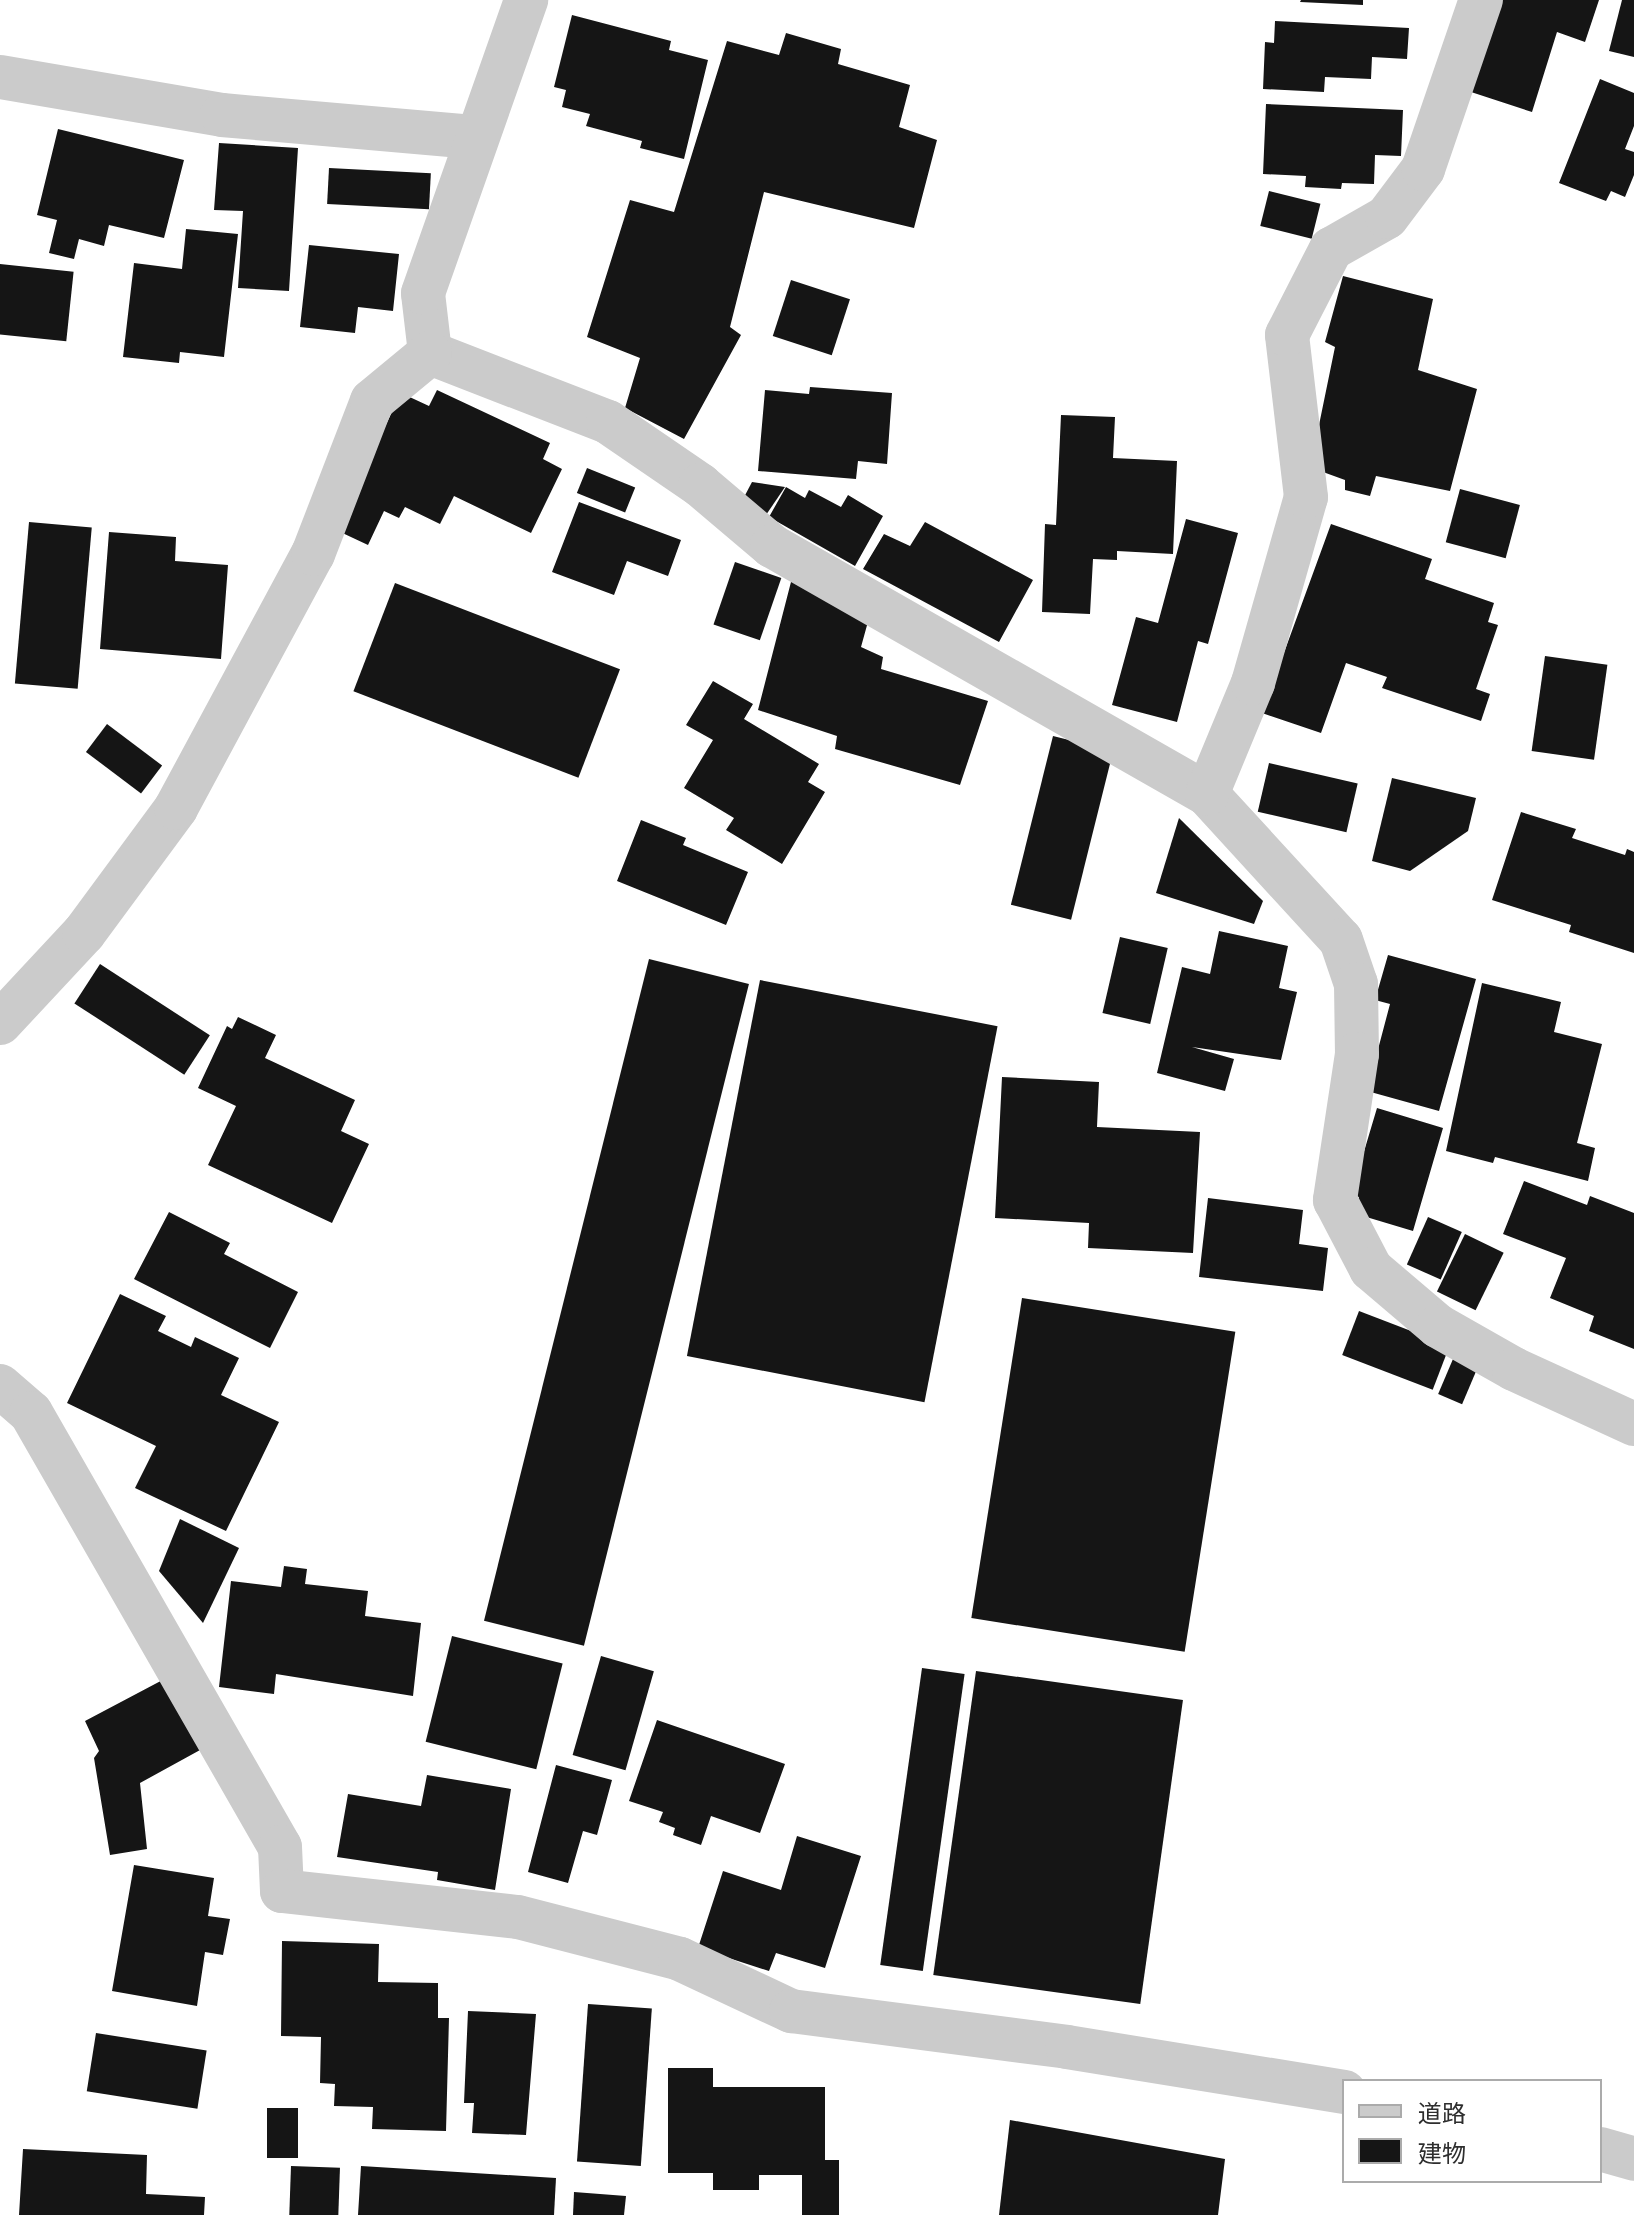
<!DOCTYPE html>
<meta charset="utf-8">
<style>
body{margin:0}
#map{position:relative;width:1634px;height:2215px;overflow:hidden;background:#fff;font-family:Arial,"Noto Sans JP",sans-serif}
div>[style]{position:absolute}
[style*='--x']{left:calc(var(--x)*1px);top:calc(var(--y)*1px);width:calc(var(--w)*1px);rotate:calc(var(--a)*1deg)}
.building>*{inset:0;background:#151515;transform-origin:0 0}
.minor>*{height:44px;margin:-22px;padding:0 22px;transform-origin:22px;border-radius:22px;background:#cbcbcb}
span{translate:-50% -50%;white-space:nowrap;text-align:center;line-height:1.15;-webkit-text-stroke:8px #fff;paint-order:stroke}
.legend{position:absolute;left:1342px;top:2079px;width:260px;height:104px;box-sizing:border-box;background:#fff;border:2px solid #ababab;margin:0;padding:10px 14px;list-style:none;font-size:24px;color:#2e2e2e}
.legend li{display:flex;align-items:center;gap:16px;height:40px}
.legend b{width:40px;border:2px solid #ababab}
</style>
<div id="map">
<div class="building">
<div style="clip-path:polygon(1301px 0,1363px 0,1363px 5px,1300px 2px)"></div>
<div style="clip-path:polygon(1502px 0,1599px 0,1585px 42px,1557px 32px,1532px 112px,1471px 92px)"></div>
<div style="clip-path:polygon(1622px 0,1634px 0,1634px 57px,1609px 51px)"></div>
<div style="clip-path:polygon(572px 15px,671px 41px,669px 50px,708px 60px,684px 159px,640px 148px,642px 141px,586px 126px,590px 114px,562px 107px,566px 90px,554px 87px)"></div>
<div style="clip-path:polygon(1275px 21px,1409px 28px,1407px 59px,1372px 57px,1371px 79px,1325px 77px,1324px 92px,1263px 89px,1265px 42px,1274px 43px)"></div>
<div style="clip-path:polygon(786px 33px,841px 49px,838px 64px,910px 85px,899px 127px,937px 140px,914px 228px,764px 192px,730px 327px,741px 335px,684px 439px,625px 408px,640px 358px,587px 337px,630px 200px,674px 212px,727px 41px,779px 55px)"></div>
<div style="clip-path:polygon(1600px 79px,1634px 93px,1634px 126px,1625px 149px,1634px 152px,1634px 175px,1625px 197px,1611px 191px,1606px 201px,1559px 183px)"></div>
<div style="clip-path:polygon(1266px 104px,1403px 110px,1401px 156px,1375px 155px,1374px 184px,1342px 183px,1341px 189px,1305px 187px,1306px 176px,1263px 174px)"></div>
<div style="clip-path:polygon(58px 129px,184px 160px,164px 238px,109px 225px,104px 246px,79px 239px,74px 259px,49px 253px,57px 220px,37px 215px)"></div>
<div style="clip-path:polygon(219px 143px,298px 148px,289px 291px,238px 288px,243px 211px,214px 210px)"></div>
<div style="left:329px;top:168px;width:102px;height:36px;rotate:3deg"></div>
<div style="left:1269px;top:191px;width:53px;height:36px;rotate:14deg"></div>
<div style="clip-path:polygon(186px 229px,238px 234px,224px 357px,180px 352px,179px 363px,123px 357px,134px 263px,182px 269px)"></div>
<div style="clip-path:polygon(309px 245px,399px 254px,393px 311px,358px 307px,355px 333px,300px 327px)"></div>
<div style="left:0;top:264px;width:74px;height:70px;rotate:6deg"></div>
<div style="clip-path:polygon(1343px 276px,1433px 299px,1418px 370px,1477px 389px,1450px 491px,1376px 476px,1370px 496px,1345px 490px,1345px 480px,1323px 472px,1319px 425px,1335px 347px,1325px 342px)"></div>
<div style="left:791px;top:280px;width:62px;height:59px;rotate:18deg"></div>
<div style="clip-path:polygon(810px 387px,892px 393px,887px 464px,858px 461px,856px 479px,758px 471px,765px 390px,809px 394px)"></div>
<div style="clip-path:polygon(437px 390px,550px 443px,543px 459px,562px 469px,531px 533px,454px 496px,440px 524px,405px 507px,399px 518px,384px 511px,368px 545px,336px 530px,401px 393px,429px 406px)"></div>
<div style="clip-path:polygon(1061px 415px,1115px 417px,1113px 458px,1177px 461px,1173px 554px,1117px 551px,1117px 560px,1093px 559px,1090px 614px,1042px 612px,1045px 524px,1056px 525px)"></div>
<div style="left:587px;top:468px;width:52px;height:27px;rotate:22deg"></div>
<div style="clip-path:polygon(752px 482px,785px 487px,766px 515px,742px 501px)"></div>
<div style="clip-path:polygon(786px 487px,805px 498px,809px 490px,841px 507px,848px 495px,883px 516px,855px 566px,769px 517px)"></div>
<div style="left:1460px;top:489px;width:62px;height:55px;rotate:15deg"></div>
<div style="clip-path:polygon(579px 502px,681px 540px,668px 576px,627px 561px,614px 595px,552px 572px)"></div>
<div style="clip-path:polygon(1186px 519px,1238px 533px,1208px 644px,1198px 641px,1177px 722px,1112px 705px,1136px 617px,1158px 623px)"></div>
<div style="left:29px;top:522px;width:63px;height:162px;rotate:5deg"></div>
<div style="clip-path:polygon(925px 522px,1033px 580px,999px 642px,863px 569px,884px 534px,910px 546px)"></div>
<div style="clip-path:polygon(1331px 524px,1432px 559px,1425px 579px,1494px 603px,1488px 622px,1498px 625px,1476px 689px,1490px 694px,1481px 721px,1382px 688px,1387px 677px,1346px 663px,1321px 733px,1262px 713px)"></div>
<div style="clip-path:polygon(109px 532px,176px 537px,175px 561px,228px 565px,221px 659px,100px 649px)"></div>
<div style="left:735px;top:562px;width:49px;height:66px;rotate:19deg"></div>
<div style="clip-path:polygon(792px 578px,869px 618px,861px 647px,883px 657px,881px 669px,988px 701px,960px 785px,835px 749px,837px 736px,758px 710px)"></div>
<div style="left:395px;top:583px;width:241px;height:116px;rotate:21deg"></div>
<div style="left:1545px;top:656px;width:63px;height:96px;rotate:8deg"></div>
<div style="clip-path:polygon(713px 681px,753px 704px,744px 719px,819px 764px,808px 782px,825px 792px,782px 864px,726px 830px,734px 818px,684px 788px,713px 740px,686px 725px)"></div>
<div style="left:107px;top:724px;width:69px;height:35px;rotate:37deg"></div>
<div style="left:1053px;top:736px;width:62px;height:174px;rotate:14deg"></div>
<div style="left:1269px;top:763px;width:91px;height:50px;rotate:13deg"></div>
<div style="clip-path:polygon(1392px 778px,1476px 798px,1468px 831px,1410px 871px,1372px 861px)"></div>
<div style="clip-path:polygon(1521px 812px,1576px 829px,1572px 838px,1625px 855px,1627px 849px,1634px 852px,1634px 953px,1569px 932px,1571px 925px,1492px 900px)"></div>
<div style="clip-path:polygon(1179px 818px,1263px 901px,1254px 924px,1156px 893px)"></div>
<div style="clip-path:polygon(641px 820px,686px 838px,683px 845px,748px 872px,726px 925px,617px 881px)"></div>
<div style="clip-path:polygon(1219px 931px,1288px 946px,1279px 988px,1297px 992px,1281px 1060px,1192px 1047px,1234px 1059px,1225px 1091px,1157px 1073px,1182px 967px,1210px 974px)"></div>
<div style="left:1120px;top:937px;width:49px;height:78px;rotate:13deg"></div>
<div style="clip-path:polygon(1388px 955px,1476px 979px,1439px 1111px,1367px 1091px,1390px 1004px,1375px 1000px)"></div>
<div style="left:649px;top:959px;width:103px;height:682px;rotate:14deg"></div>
<div style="left:100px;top:964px;width:131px;height:47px;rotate:33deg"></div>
<div style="left:760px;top:980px;width:242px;height:383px;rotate:11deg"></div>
<div style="clip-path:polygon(1482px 983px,1561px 1002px,1554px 1032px,1602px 1044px,1577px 1143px,1595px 1148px,1588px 1181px,1495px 1157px,1493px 1163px,1446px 1151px)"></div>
<div style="clip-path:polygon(238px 1017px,276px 1035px,265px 1058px,355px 1100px,341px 1131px,369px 1144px,332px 1223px,208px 1165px,236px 1106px,198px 1088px,227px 1026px,232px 1029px)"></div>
<div style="clip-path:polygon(1002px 1077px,1099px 1082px,1097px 1127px,1200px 1132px,1193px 1253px,1088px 1248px,1089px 1223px,995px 1218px)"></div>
<div style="clip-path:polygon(1377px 1108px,1443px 1128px,1413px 1231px,1353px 1213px,1359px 1197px,1351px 1195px)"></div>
<div style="clip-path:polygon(1524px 1181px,1587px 1205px,1590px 1196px,1634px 1213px,1634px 1349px,1589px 1331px,1594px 1316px,1550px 1298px,1566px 1258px,1503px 1234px)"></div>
<div style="clip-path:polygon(1208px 1198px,1303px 1210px,1299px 1244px,1328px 1248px,1323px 1291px,1199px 1277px)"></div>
<div style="clip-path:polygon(169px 1212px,230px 1243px,224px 1254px,298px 1292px,270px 1348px,134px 1279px)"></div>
<div style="left:1428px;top:1217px;width:37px;height:52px;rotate:24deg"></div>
<div style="left:1465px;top:1234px;width:43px;height:64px;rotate:26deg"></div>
<div style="clip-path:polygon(120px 1294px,166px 1316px,158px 1331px,191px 1347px,195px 1337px,239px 1358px,221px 1395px,279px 1422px,226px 1531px,135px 1488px,156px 1446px,67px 1403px)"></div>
<div style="left:1022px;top:1298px;width:216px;height:324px;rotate:9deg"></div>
<div style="left:1359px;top:1311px;width:97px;height:47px;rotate:21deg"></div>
<div style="left:1453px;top:1359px;width:26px;height:38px;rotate:23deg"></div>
<div style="clip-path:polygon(180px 1519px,239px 1548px,203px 1623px,159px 1571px)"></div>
<div style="clip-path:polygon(284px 1566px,307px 1569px,305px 1584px,368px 1591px,365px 1616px,421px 1623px,413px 1696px,276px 1674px,274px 1694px,219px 1687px,231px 1581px,281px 1587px)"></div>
<div style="left:452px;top:1636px;width:114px;height:109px;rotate:14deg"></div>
<div style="left:601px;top:1656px;width:55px;height:103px;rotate:16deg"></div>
<div style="left:922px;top:1668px;width:43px;height:300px;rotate:8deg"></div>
<div style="left:976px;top:1671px;width:209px;height:307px;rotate:8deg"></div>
<div style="clip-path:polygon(172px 1675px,211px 1744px,140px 1783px,147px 1849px,110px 1855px,94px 1758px,99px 1751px,85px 1721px)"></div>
<div style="clip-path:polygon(657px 1720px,785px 1764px,760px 1833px,711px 1816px,701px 1845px,673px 1835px,675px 1828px,659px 1822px,663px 1812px,629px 1801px)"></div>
<div style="clip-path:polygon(556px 1765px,612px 1780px,597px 1835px,583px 1831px,568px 1883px,528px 1872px)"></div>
<div style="clip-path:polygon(427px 1775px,511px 1789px,495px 1890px,437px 1880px,438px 1872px,337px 1857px,348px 1794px,421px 1806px)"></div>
<div style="clip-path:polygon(797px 1836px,861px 1856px,825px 1968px,776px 1953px,769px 1971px,698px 1948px,723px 1871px,781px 1890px)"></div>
<div style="clip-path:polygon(134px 1865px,214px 1878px,208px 1916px,230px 1919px,223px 1955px,205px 1952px,197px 2006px,112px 1991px)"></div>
<div style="clip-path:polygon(282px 1941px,379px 1944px,378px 1982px,438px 1983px,438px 2018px,449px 2018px,446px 2131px,372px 2129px,373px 2107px,334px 2106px,335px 2084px,320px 2083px,321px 2037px,281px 2036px)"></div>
<div style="left:588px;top:2004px;width:64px;height:158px;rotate:4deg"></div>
<div style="clip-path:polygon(468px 2011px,536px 2014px,526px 2135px,472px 2133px,474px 2103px,464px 2103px)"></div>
<div style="left:96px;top:2033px;width:112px;height:59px;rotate:9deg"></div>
<div style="clip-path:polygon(668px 2068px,713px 2068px,713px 2087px,825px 2087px,825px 2160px,839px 2160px,839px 2215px,802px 2215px,802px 2175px,759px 2175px,759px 2190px,713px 2190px,713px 2173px,668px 2173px)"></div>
<div style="left:267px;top:2108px;width:31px;height:50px"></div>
<div style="clip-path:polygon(1010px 2120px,1225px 2159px,1218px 2215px,999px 2215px)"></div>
<div style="clip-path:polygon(23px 2149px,147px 2155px,146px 2194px,205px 2197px,204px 2215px,19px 2215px)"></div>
<div style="left:291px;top:2166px;width:49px;height:49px;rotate:2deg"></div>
<div style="clip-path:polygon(361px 2166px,556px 2178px,554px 2215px,358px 2215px)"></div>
<div style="clip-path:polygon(574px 2192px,626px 2196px,624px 2215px,573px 2215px)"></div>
</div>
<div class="minor">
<div style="--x:0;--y:77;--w:225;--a:9.7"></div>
<div style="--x:222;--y:115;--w:255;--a:5"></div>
<div style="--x:430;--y:353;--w:191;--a:21.2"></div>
<div style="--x:608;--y:422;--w:112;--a:34.4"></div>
<div style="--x:700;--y:485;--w:94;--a:40.3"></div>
<div style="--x:772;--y:546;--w:501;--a:29.69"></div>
<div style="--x:1207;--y:794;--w:198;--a:47.5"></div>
<div style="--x:1341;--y:940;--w:46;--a:71.2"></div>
<div style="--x:1356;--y:984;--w:70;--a:89.2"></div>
<div style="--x:1357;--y:1054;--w:148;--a:98.6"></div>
<div style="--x:1335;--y:1200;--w:78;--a:62.4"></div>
<div style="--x:1371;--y:1269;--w:88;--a:40.4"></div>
<div style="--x:1438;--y:1326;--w:87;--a:29.5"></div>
<div style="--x:1514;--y:1369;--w:132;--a:24.6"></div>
<div style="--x:430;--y:353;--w:60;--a:-96.7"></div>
<div style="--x:423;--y:293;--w:311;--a:-70.6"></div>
<div style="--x:1207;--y:794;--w:120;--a:-67.5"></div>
<div style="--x:1253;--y:683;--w:193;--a:-74.1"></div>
<div style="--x:1306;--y:497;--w:163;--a:-96.7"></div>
<div style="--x:1287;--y:335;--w:97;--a:-62.9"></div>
<div style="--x:1331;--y:249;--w:64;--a:-29.7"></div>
<div style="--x:1387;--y:217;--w:60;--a:-53.1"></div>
<div style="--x:1423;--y:169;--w:179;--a:-71.1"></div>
<div style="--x:0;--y:1023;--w:123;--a:-47"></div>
<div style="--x:84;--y:933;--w:155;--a:-53.6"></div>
<div style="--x:176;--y:808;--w:289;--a:-61.7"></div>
<div style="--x:313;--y:554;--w:164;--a:-68.9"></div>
<div style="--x:372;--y:401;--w:75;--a:-39.6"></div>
<div style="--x:0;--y:1386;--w:41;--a:41.1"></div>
<div style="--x:31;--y:1413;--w:500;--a:60.16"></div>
<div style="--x:280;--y:1847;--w:44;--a:87.4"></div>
<div style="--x:282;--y:1891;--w:237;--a:6.3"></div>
<div style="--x:518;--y:1917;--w:167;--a:14.5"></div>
<div style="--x:680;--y:1959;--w:123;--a:25.1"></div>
<div style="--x:791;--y:2011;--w:278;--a:7.4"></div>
<div style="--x:1067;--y:2047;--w:281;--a:9.2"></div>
<div style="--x:1600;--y:2149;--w:35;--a:16"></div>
</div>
<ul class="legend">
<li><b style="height:10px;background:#cbcbcb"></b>道路</li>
<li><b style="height:22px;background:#151515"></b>建物</li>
</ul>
</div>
